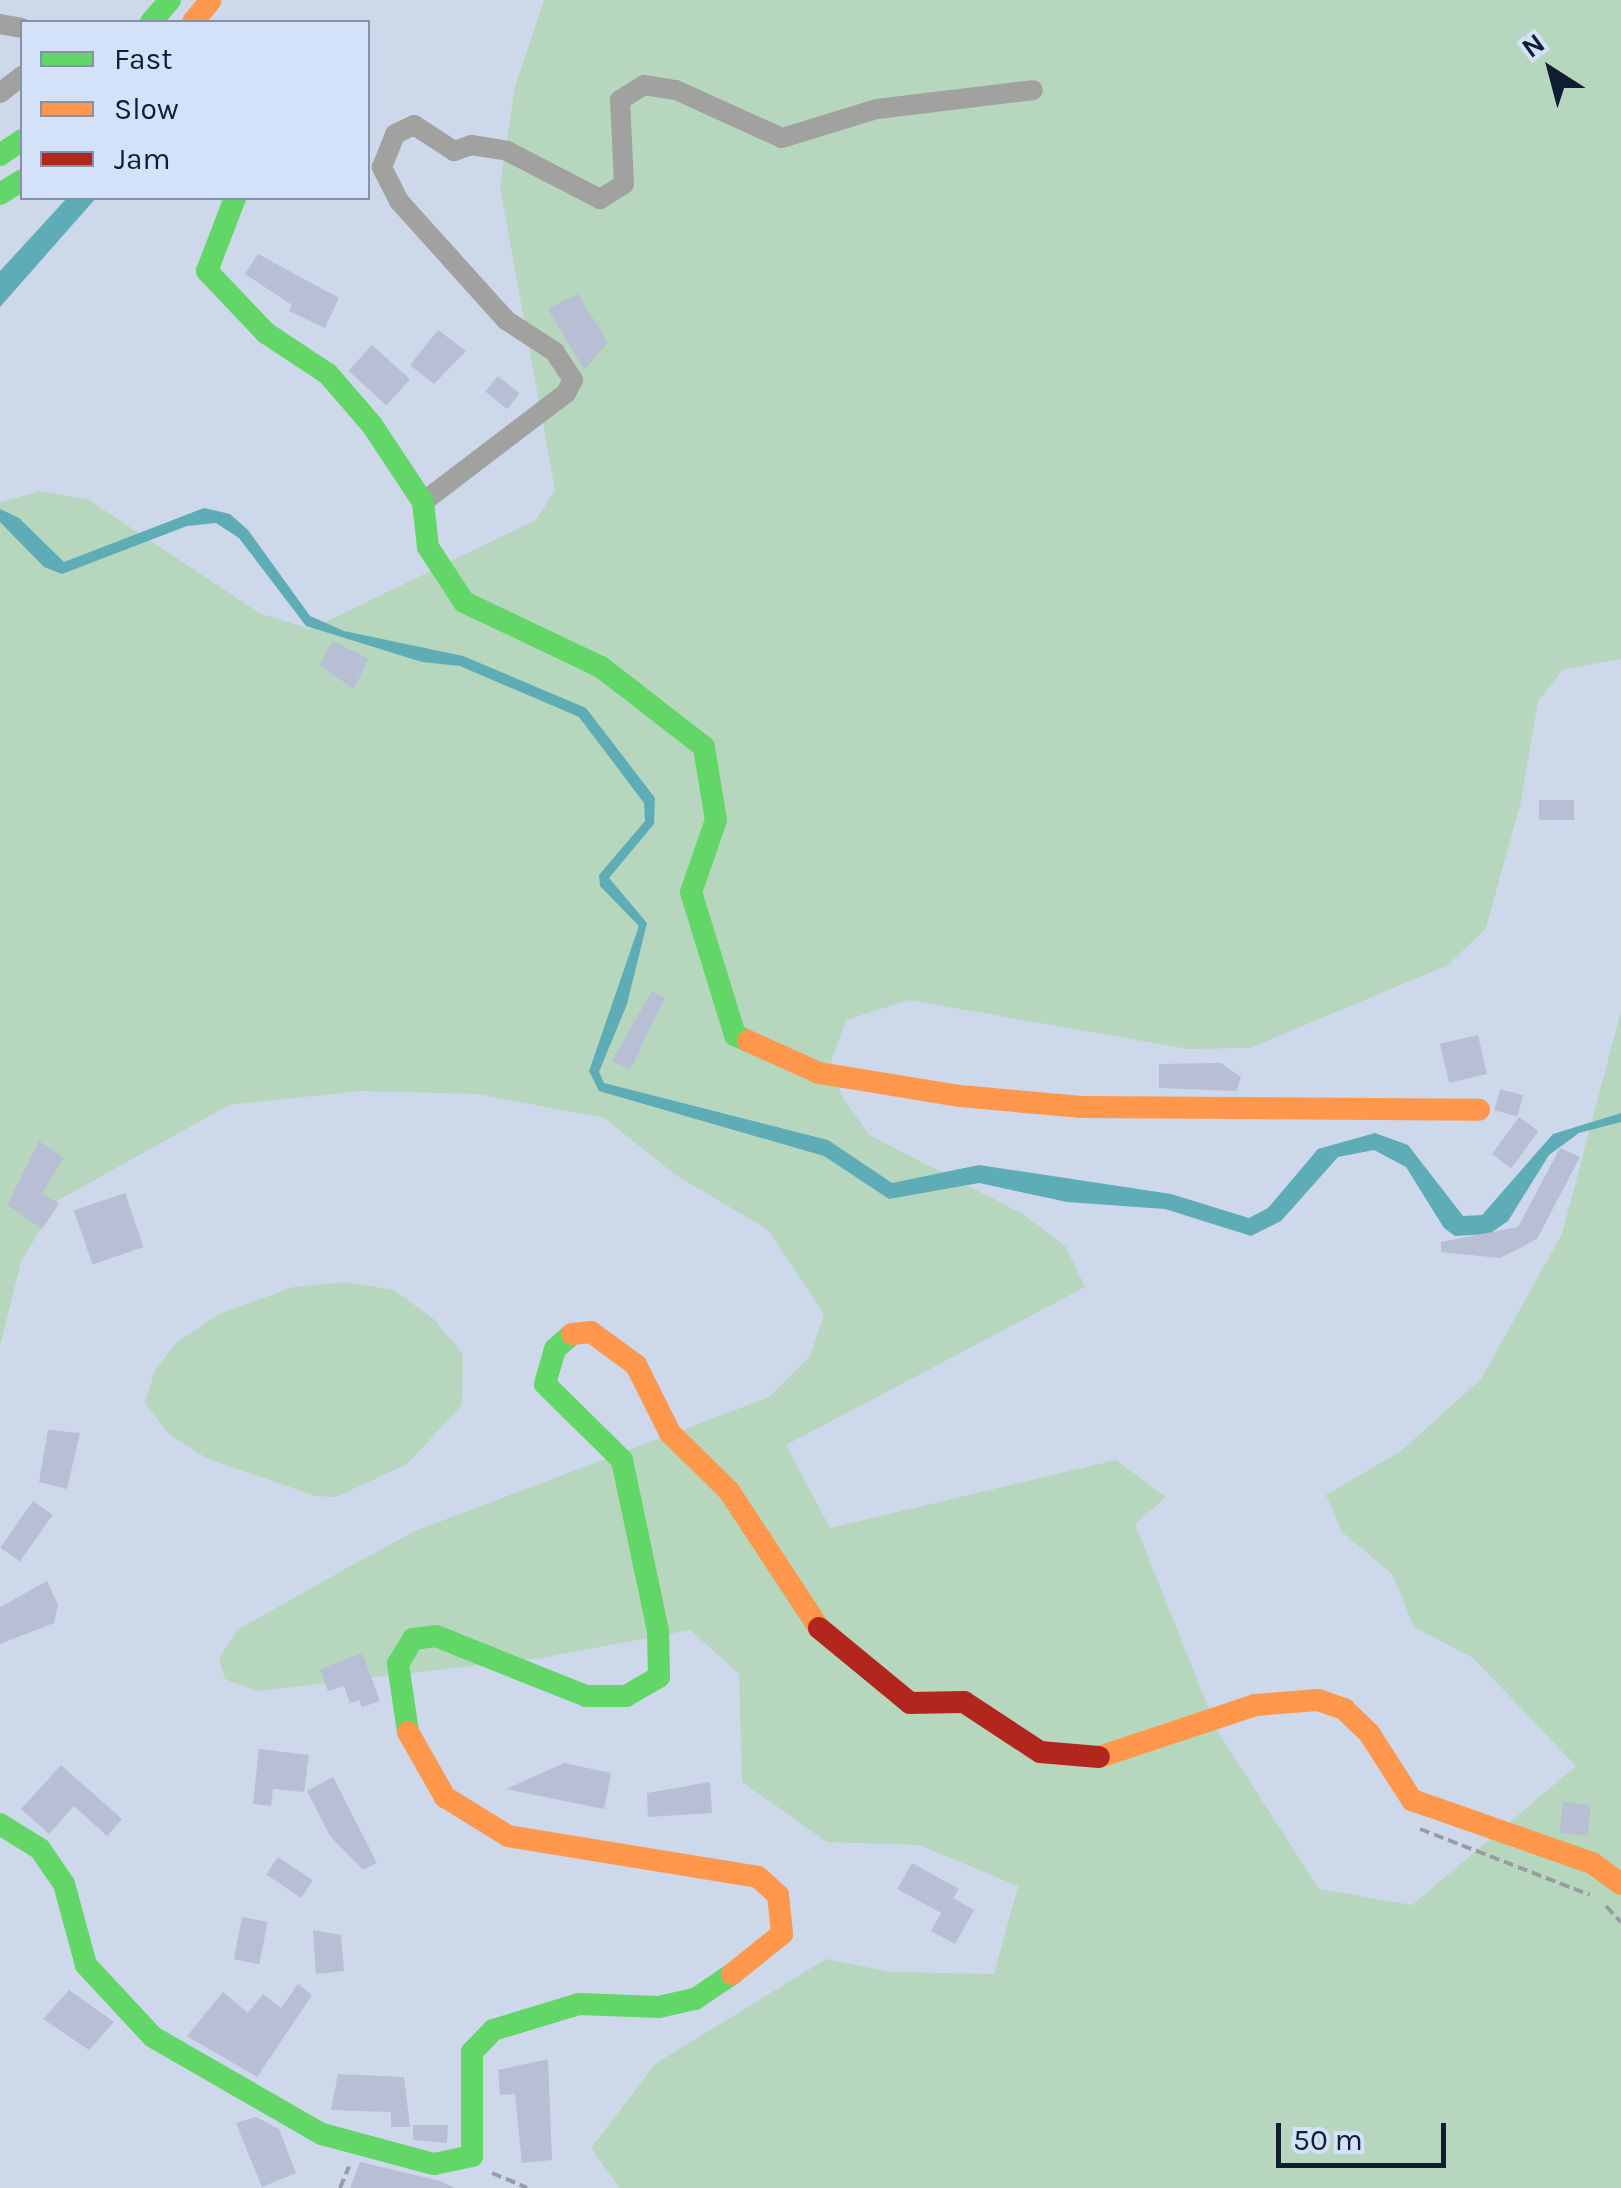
<!DOCTYPE html>
<style>
body{margin:0}
#map{position:relative;width:1621px;height:2188px;overflow:hidden;background:#cdd8eb;font-family:Karla,sans-serif}
div>[style]{position:absolute}
[style*='--x']{left:calc(var(--x)*1px);top:calc(var(--y)*1px);width:calc(var(--w)*1px);rotate:calc(var(--a)*1deg)}
.green>*{inset:0;background:#b6d7be}
.water>*{inset:0;background:#5eadb6}
.building>*{inset:0;background:#b8bed4;transform-origin:0 0}
.path>*{height:4px;margin-top:-2px;transform-origin:0;background:repeating-linear-gradient(90deg,#999ca0 0 10px,transparent 0 15px)}
.street>*{height:20px;margin:-10px;padding:0 10px;transform-origin:10px;border-radius:10px;background:#a1a19f}
.fast>*{height:22px;margin:-11px;padding:0 11px;transform-origin:11px;border-radius:11px;background:#63d668}
.slow>*{height:22px;margin:-11px;padding:0 11px;transform-origin:11px;border-radius:11px;background:#ff974d}
.jam>*{height:22px;margin:-11px;padding:0 11px;transform-origin:11px;border-radius:11px;background:#b3261e}
span{translate:-50% -50%;white-space:nowrap;text-align:center;line-height:1.15;-webkit-text-stroke:9px #d3e2f9;paint-order:stroke}
.legend{position:absolute;left:20px;top:20px;width:350px;height:180px;box-sizing:border-box;background:#d3e2f9;border:2px solid #8593a9;margin:0;padding:12px 18px;list-style:none;font-size:30px;color:#111d32}
.legend li{display:flex;align-items:center;gap:20px;height:50px}
.legend b{width:50px;border:2px solid #8593a9}
.north{position:absolute;left:1501px;top:20px;width:100px;height:100px;-webkit-text-stroke:8px #d3e2f9;paint-order:stroke;rotate:324deg;font-size:28px;font-weight:700;line-height:40px;text-align:center;color:#111d32}
.north::after{content:'';display:block;margin:auto;width:35px;height:45px;background:#111d32;clip-path:polygon(50% 0,100% 100%,50% 72%,0 100%)}
.scale{position:absolute;left:1276px;top:2123px;width:170px;height:45px;box-sizing:border-box;border:5px solid #111d32;border-top:0;padding-left:12px;font-size:30px;line-height:35px;white-space:nowrap;color:#111d32;-webkit-text-stroke:8px #d3e2f9;paint-order:stroke}
</style>
<div id="map">
<div class="green">
<div style="clip-path:polygon(544px 0,1621px 0,1621px 659px,1564px 669px,1538px 701px,1521px 801px,1486px 928px,1448px 965px,1250px 1048px,1188px 1049px,909px 1000px,846px 1020px,831px 1061px,842px 1096px,869px 1135px,1023px 1214px,1066px 1247px,1085px 1287px,786px 1445px,830px 1528px,1116px 1460px,1166px 1497px,1135px 1524px,1218px 1732px,1319px 1889px,1412px 1905px,1576px 1766px,1473px 1658px,1414px 1627px,1392px 1574px,1342px 1532px,1326px 1495px,1401px 1451px,1481px 1379px,1562px 1234px,1621px 1011px,1621px 2188px,620px 2188px,591px 2148px,655px 2064px,826px 1959px,891px 1972px,994px 1974px,1018px 1886px,919px 1845px,827px 1842px,742px 1782px,739px 1674px,690px 1630px,541px 1658px,257px 1691px,225px 1679px,219px 1659px,237px 1630px,347px 1568px,415px 1531px,769px 1397px,810px 1356px,824px 1314px,767px 1229px,677px 1176px,604px 1118px,477px 1094px,360px 1091px,229px 1105px,57px 1201px,21px 1262px,0 1346px,0 502px,42px 491px,89px 500px,261px 614px,311px 629px,536px 520px,555px 490px,500px 187px,515px 86px)"></div>
<div style="clip-path:polygon(346px 1282px,394px 1290px,435px 1320px,463px 1355px,462px 1405px,407px 1464px,336px 1497px,316px 1496px,208px 1459px,167px 1433px,145px 1403px,155px 1370px,177px 1342px,221px 1313px,294px 1287px)"></div>
</div>
<div class="water">
<div style="clip-path:polygon(67px 198px,96px 198px,0 307px,0 271px)"></div>
<div style="clip-path:polygon(204px 508px,230px 514px,248px 530px,310px 616px,344px 631px,463px 656px,586px 708px,655px 798px,654px 824px,609px 878px,647px 923px,627px 1004px,599px 1072px,604px 1083px,828px 1140px,892px 1183px,979px 1165px,1171px 1194px,1249px 1218px,1268px 1208px,1318px 1149px,1375px 1133px,1408px 1145px,1463px 1216px,1482px 1215px,1553px 1134px,1621px 1113px,1621px 1122px,1579px 1133px,1549px 1155px,1508px 1221px,1489px 1234px,1455px 1236px,1444px 1228px,1406px 1167px,1374px 1150px,1338px 1157px,1281px 1221px,1251px 1236px,1165px 1209px,1067px 1202px,979px 1183px,889px 1199px,824px 1156px,599px 1091px,589px 1071px,639px 926px,600px 886px,599px 875px,645px 821px,644px 803px,579px 717px,460px 666px,422px 662px,306px 626px,239px 538px,216px 523px,187px 526px,62px 574px,44px 567px,0 522px,0 509px,19px 518px,64px 562px)"></div>
</div>
<div class="building">
<div style="clip-path:polygon(258px 254px,339px 298px,325px 328px,289px 311px,292px 305px,245px 274px)"></div>
<div style="clip-path:polygon(578px 294px,608px 342px,584px 370px,548px 309px)"></div>
<div style="clip-path:polygon(438px 330px,466px 351px,434px 384px,410px 365px)"></div>
<div style="left:372px;top:345px;width:51px;height:35px;rotate:42deg"></div>
<div style="left:498px;top:376px;width:28px;height:20px;rotate:39deg"></div>
<div style="clip-path:polygon(333px 641px,368px 659px,354px 689px,319px 665px)"></div>
<div style="left:1574px;top:800px;width:20px;height:35px;rotate:90deg"></div>
<div style="clip-path:polygon(652px 991px,665px 998px,630px 1070px,612px 1061px)"></div>
<div style="left:1478px;top:1035px;width:40px;height:39px;rotate:77deg"></div>
<div style="clip-path:polygon(1221px 1063px,1241px 1077px,1236px 1091px,1159px 1088px,1159px 1064px)"></div>
<div style="left:1500px;top:1089px;width:24px;height:22px;rotate:15deg"></div>
<div style="left:1519px;top:1117px;width:24px;height:46px;rotate:36deg"></div>
<div style="clip-path:polygon(39px 1141px,64px 1158px,42px 1193px,59px 1204px,42px 1229px,7px 1205px)"></div>
<div style="clip-path:polygon(1560px 1148px,1580px 1157px,1537px 1239px,1500px 1258px,1441px 1252px,1441px 1242px,1518px 1227px)"></div>
<div style="left:125px;top:1193px;width:57px;height:54px;rotate:71deg"></div>
<div style="clip-path:polygon(48px 1430px,80px 1433px,67px 1489px,39px 1482px)"></div>
<div style="left:33px;top:1501px;width:24px;height:57px;rotate:35deg"></div>
<div style="clip-path:polygon(47px 1581px,58px 1605px,54px 1623px,0 1644px,0 1607px)"></div>
<div style="clip-path:polygon(362px 1653px,380px 1701px,362px 1707px,359px 1700px,350px 1703px,344px 1686px,328px 1691px,320px 1669px)"></div>
<div style="clip-path:polygon(259px 1749px,309px 1755px,304px 1792px,273px 1789px,271px 1806px,253px 1804px)"></div>
<div style="clip-path:polygon(564px 1763px,611px 1773px,604px 1809px,506px 1789px)"></div>
<div style="clip-path:polygon(61px 1765px,122px 1819px,107px 1836px,74px 1806px,49px 1834px,21px 1809px)"></div>
<div style="clip-path:polygon(333px 1777px,377px 1863px,363px 1870px,330px 1836px,307px 1791px)"></div>
<div style="clip-path:polygon(710px 1782px,712px 1813px,648px 1817px,647px 1793px)"></div>
<div style="left:1563px;top:1802px;width:28px;height:31px;rotate:6deg"></div>
<div style="left:278px;top:1857px;width:42px;height:21px;rotate:34deg"></div>
<div style="clip-path:polygon(912px 1863px,959px 1889px,953px 1898px,974px 1910px,955px 1944px,931px 1931px,941px 1913px,897px 1889px)"></div>
<div style="left:242px;top:1917px;width:26px;height:43px;rotate:11deg"></div>
<div style="clip-path:polygon(313px 1930px,341px 1935px,344px 1971px,316px 1974px)"></div>
<div style="clip-path:polygon(298px 1984px,312px 1995px,257px 2077px,187px 2036px,223px 1992px,248px 2013px,263px 1994px,281px 2008px)"></div>
<div style="clip-path:polygon(69px 1990px,114px 2022px,89px 2050px,43px 2019px)"></div>
<div style="clip-path:polygon(548px 2059px,552px 2160px,522px 2163px,515px 2094px,500px 2095px,498px 2070px)"></div>
<div style="clip-path:polygon(338px 2074px,404px 2077px,410px 2127px,391px 2127px,391px 2112px,331px 2110px)"></div>
<div style="clip-path:polygon(256px 2117px,279px 2129px,296px 2173px,262px 2187px,236px 2123px)"></div>
<div style="clip-path:polygon(413px 2125px,448px 2125px,447px 2143px,413px 2140px)"></div>
<div style="clip-path:polygon(360px 2162px,440px 2181px,455px 2188px,350px 2188px)"></div>
</div>
<div class="path">
<div style="--x:1420;--y:1829;--w:182;--a:21.2"></div>
<div style="--x:1606;--y:1906;--w:22;--a:47"></div>
<div style="--x:492;--y:2173;--w:38;--a:23"></div>
<div style="--x:340;--y:2188;--w:23;--a:-67"></div>
</div>
<div class="street">
<div style="--x:0;--y:24;--w:22;--a:10"></div>
<div style="--x:0;--y:93;--w:28;--a:-38"></div>
<div style="--x:423;--y:502;--w:180;--a:-37.3"></div>
<div style="--x:566;--y:393;--w:15;--a:-62"></div>
<div style="--x:573;--y:380;--w:33;--a:-123"></div>
<div style="--x:555;--y:352;--w:59;--a:-146.9"></div>
<div style="--x:506;--y:320;--w:160;--a:-132"></div>
<div style="--x:399;--y:201;--w:38;--a:-117"></div>
<div style="--x:382;--y:167;--w:35;--a:-68"></div>
<div style="--x:395;--y:134;--w:21;--a:-25"></div>
<div style="--x:414;--y:125;--w:48;--a:33"></div>
<div style="--x:454;--y:151;--w:18;--a:-19"></div>
<div style="--x:471;--y:145;--w:36;--a:9"></div>
<div style="--x:507;--y:151;--w:105;--a:27.3"></div>
<div style="--x:600;--y:199;--w:28;--a:-32"></div>
<div style="--x:624;--y:184;--w:84;--a:-92.7"></div>
<div style="--x:620;--y:100;--w:28;--a:-32"></div>
<div style="--x:644;--y:85;--w:32;--a:9"></div>
<div style="--x:676;--y:90;--w:116;--a:24.4"></div>
<div style="--x:782;--y:138;--w:99;--a:-17"></div>
<div style="--x:877;--y:109;--w:157;--a:-6.9"></div>
</div>
<div class="fast">
<div style="--x:151;--y:22;--w:29;--a:-49"></div>
<div style="--x:0;--y:155;--w:27;--a:-34"></div>
<div style="--x:0;--y:194;--w:26;--a:-32"></div>
<div style="--x:235;--y:198;--w:78;--a:111"></div>
<div style="--x:207;--y:271;--w:86;--a:46.4"></div>
<div style="--x:266;--y:333;--w:74;--a:33.5"></div>
<div style="--x:328;--y:374;--w:67;--a:49.2"></div>
<div style="--x:372;--y:425;--w:92;--a:56.5"></div>
<div style="--x:423;--y:502;--w:45;--a:83.7"></div>
<div style="--x:428;--y:547;--w:66;--a:56.8"></div>
<div style="--x:464;--y:602;--w:152;--a:25.4"></div>
<div style="--x:601;--y:667;--w:130;--a:37.8"></div>
<div style="--x:704;--y:747;--w:74;--a:80.7"></div>
<div style="--x:716;--y:820;--w:76;--a:109.1"></div>
<div style="--x:691;--y:892;--w:150;--a:72.9"></div>
<div style="--x:735;--y:1035;--w:14;--a:25"></div>
<div style="--x:408;--y:1732;--w:69;--a:-98.4"></div>
<div style="--x:398;--y:1664;--w:29;--a:-59"></div>
<div style="--x:413;--y:1639;--w:23;--a:-7"></div>
<div style="--x:436;--y:1636;--w:162;--a:21.8"></div>
<div style="--x:586;--y:1696;--w:40;--a:0"></div>
<div style="--x:626;--y:1696;--w:38;--a:-30"></div>
<div style="--x:659;--y:1677;--w:46;--a:-91.2"></div>
<div style="--x:658;--y:1631;--w:175;--a:-101.9"></div>
<div style="--x:622;--y:1460;--w:108;--a:-135.4"></div>
<div style="--x:545;--y:1384;--w:36;--a:-74"></div>
<div style="--x:555;--y:1349;--w:23;--a:-41"></div>
<div style="--x:0;--y:1824;--w:47;--a:32"></div>
<div style="--x:40;--y:1849;--w:42;--a:55.6"></div>
<div style="--x:64;--y:1884;--w:84;--a:74.8"></div>
<div style="--x:86;--y:1965;--w:98;--a:47.1"></div>
<div style="--x:153;--y:2037;--w:195;--a:29.9"></div>
<div style="--x:322;--y:2134;--w:116;--a:15"></div>
<div style="--x:434;--y:2164;--w:39;--a:-12"></div>
<div style="--x:472;--y:2156;--w:104;--a:-90"></div>
<div style="--x:472;--y:2052;--w:30;--a:-46"></div>
<div style="--x:493;--y:2030;--w:90;--a:-16.8"></div>
<div style="--x:579;--y:2004;--w:80;--a:2.1"></div>
<div style="--x:659;--y:2007;--w:37;--a:-13"></div>
<div style="--x:695;--y:1999;--w:45;--a:-34"></div>
</div>
<div class="slow">
<div style="--x:193;--y:22;--w:28;--a:-51"></div>
<div style="--x:748;--y:1041;--w:78;--a:24.3"></div>
<div style="--x:819;--y:1073;--w:143;--a:9.3"></div>
<div style="--x:960;--y:1096;--w:122;--a:5.2"></div>
<div style="--x:1082;--y:1107;--w:397;--a:0.4"></div>
<div style="--x:572;--y:1334;--w:19;--a:-6"></div>
<div style="--x:591;--y:1332;--w:56;--a:36.3"></div>
<div style="--x:636;--y:1365;--w:76;--a:63.4"></div>
<div style="--x:670;--y:1433;--w:83;--a:44.5"></div>
<div style="--x:729;--y:1491;--w:164;--a:56.7"></div>
<div style="--x:408;--y:1732;--w:75;--a:60.4"></div>
<div style="--x:445;--y:1797;--w:74;--a:31.8"></div>
<div style="--x:508;--y:1836;--w:253;--a:9.3"></div>
<div style="--x:758;--y:1877;--w:27;--a:42"></div>
<div style="--x:778;--y:1895;--w:39;--a:84"></div>
<div style="--x:782;--y:1934;--w:64;--a:141.3"></div>
<div style="--x:1099;--y:1757;--w:164;--a:-18.4"></div>
<div style="--x:1255;--y:1705;--w:63;--a:-4.5"></div>
<div style="--x:1318;--y:1700;--w:28;--a:19"></div>
<div style="--x:1344;--y:1709;--w:35;--a:44"></div>
<div style="--x:1369;--y:1733;--w:80;--a:57.3"></div>
<div style="--x:1412;--y:1800;--w:191;--a:19.3"></div>
<div style="--x:1592;--y:1863;--w:36;--a:36"></div>
</div>
<div class="jam">
<div style="--x:819;--y:1628;--w:118;--a:39.5"></div>
<div style="--x:910;--y:1703;--w:54;--a:-1.1"></div>
<div style="--x:964;--y:1702;--w:91;--a:33.3"></div>
<div style="--x:1040;--y:1752;--w:59;--a:4.8"></div>
</div>
<ul class="legend">
<li><b style="height:12px;background:#63d668"></b>Fast</li>
<li><b style="height:12px;background:#ff974d"></b>Slow</li>
<li><b style="height:12px;background:#b3261e"></b>Jam</li>
</ul>
<div class="north">N</div>
<div class="scale">50 m</div>
</div>
